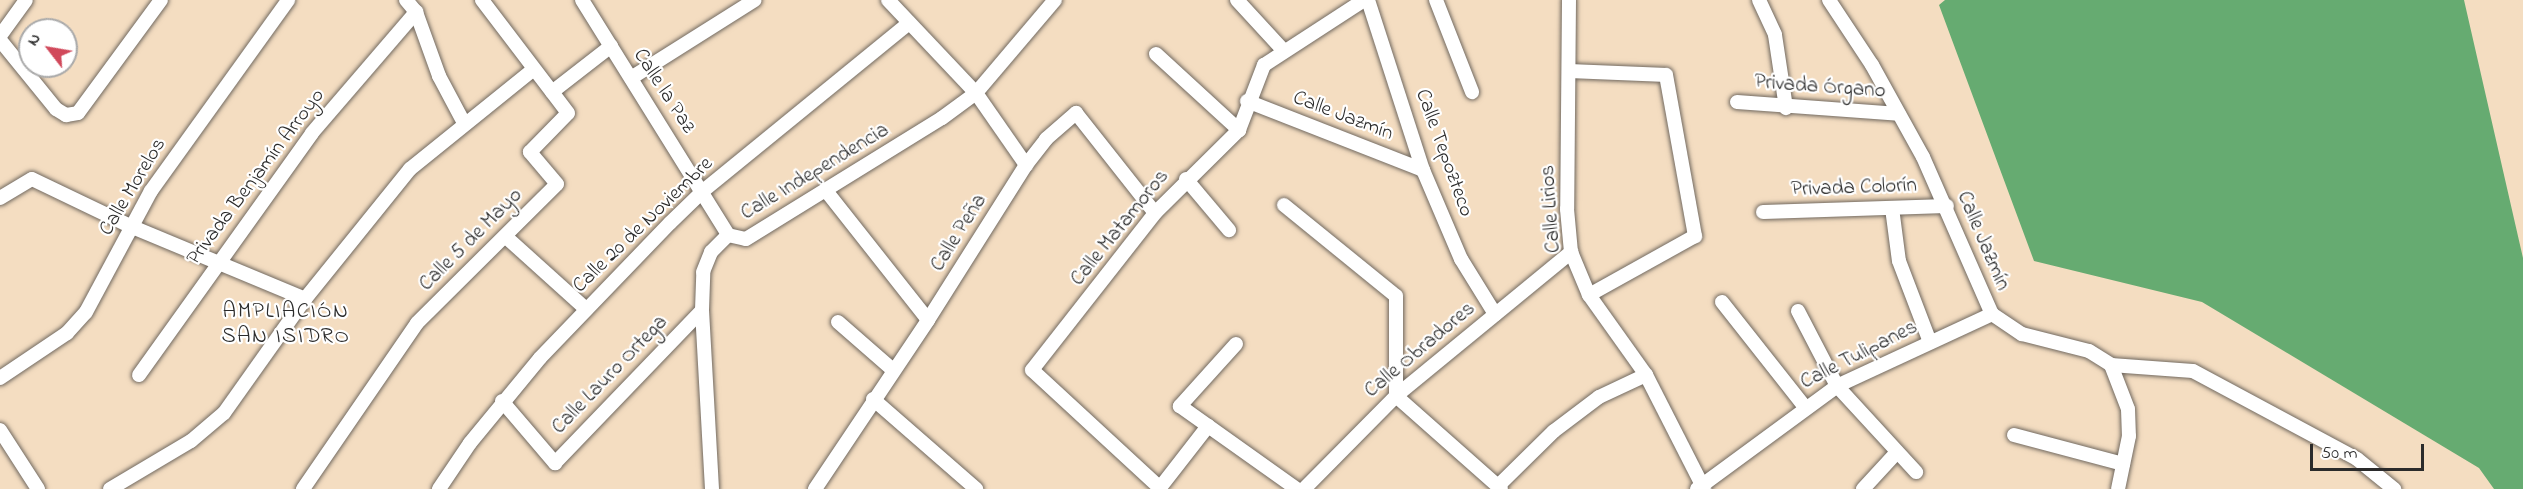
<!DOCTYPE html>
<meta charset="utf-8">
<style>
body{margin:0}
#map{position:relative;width:2523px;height:489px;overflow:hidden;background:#f4ddc1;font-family:"Indie Flower",sans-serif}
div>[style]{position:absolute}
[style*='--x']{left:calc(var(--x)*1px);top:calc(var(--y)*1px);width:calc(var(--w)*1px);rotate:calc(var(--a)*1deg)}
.forest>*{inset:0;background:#66ab71}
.roads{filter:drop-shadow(0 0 2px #716960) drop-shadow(0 0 2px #716960)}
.minor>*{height:14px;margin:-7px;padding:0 7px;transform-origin:7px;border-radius:7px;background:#fff}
span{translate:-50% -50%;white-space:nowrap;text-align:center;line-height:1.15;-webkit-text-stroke:4.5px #fff;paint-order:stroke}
.street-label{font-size:21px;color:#2b2b2b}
.neighbourhood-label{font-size:22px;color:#2b2b2b;letter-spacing:1.5px}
.north{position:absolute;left:18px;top:18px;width:60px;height:60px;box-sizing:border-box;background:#fff;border:2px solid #aaa;border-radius:50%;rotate:301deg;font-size:16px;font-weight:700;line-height:24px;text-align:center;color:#2b2b2b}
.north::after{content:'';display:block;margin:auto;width:21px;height:27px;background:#d1495b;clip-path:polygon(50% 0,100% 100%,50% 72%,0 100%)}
.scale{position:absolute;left:2310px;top:444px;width:114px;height:27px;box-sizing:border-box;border:3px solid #2b2b2b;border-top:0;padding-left:8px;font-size:18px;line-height:21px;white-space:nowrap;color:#2b2b2b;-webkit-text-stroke:4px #fff;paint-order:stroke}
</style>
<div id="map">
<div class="forest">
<div style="clip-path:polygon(1945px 0,2464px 0,2523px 258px,2523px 489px,2494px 489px,2479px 468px,2202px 302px,2034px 261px,1939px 5px)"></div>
</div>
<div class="roads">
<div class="minor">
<div style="--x:406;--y:0;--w:16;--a:50"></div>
<div style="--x:416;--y:12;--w:68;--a:70.2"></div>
<div style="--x:439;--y:76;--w:53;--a:62"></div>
<div style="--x:582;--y:0;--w:277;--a:58.1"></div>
<div style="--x:888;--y:0;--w:128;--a:46.6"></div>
<div style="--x:976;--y:93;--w:88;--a:55.2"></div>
<div style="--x:1237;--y:0;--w:68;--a:47.4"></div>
<div style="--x:1368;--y:0;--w:179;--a:72.1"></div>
<div style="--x:1423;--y:170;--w:97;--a:66.9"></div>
<div style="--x:1461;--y:259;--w:65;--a:58.3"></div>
<div style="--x:1436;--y:0;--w:99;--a:68.6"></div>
<div style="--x:1569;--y:0;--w:209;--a:90.5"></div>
<div style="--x:1567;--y:209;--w:43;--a:84.7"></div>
<div style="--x:1571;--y:252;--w:47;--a:67.3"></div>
<div style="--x:1589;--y:295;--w:98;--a:54.5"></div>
<div style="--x:1646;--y:375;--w:128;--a:63"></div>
<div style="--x:1759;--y:0;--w:38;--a:65"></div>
<div style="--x:1775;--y:35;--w:74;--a:81.4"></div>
<div style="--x:1829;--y:0;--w:78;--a:56.5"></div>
<div style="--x:1872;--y:65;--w:105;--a:61"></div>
<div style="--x:1923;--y:157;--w:171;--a:66.3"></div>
<div style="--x:1992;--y:314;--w:36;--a:34"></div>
<div style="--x:2022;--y:334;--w:69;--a:14.2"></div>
<div style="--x:2089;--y:351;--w:26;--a:32"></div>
<div style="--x:2111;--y:365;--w:47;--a:68.9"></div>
<div style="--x:2128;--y:409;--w:27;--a:88"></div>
<div style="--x:2129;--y:436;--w:54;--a:101.7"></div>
<div style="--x:0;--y:36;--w:44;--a:-54.2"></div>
<div style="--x:0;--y:40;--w:89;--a:50.9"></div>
<div style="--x:56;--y:109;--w:12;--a:31"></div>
<div style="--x:66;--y:115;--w:12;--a:-9"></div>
<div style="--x:78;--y:113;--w:140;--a:-53.7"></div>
<div style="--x:1156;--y:54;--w:113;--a:42.5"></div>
<div style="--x:1570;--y:71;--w:96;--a:2.4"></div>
<div style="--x:1666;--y:75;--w:164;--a:79.8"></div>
<div style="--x:1695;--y:236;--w:121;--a:150.9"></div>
<div style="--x:631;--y:78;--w:146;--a:-32.2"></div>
<div style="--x:552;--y:92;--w:75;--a:-37.9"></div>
<div style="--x:1247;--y:101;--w:189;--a:21.4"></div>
<div style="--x:1737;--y:102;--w:162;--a:4.2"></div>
<div style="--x:1186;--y:179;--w:67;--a:49.9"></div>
<div style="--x:827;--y:192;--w:163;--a:51.7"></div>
<div style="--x:0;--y:198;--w:37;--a:-31"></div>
<div style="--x:32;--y:179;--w:109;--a:25.6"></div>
<div style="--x:130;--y:226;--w:190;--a:22.6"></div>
<div style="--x:1284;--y:205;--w:144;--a:39.1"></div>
<div style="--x:1396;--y:296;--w:100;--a:90"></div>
<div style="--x:1396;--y:396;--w:140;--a:41.5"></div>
<div style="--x:1892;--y:208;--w:53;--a:82.5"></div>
<div style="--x:1899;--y:261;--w:87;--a:69.1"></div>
<div style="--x:1763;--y:212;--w:184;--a:-1.9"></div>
<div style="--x:506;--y:237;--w:108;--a:42"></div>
<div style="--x:1722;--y:302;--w:132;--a:51.7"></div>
<div style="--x:1798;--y:311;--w:85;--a:62.5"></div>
<div style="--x:1837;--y:386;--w:117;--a:47.4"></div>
<div style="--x:838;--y:322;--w:73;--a:41.1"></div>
<div style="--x:1236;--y:344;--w:84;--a:132.1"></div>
<div style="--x:1180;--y:406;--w:143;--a:35.4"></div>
<div style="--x:2111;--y:365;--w:82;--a:4.2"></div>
<div style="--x:2193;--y:371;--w:186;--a:28.2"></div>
<div style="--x:2357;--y:459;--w:48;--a:39"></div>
<div style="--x:139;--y:375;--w:297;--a:-54.4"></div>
<div style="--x:312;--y:133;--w:160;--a:-49.3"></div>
<div style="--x:0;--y:378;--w:81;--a:-33.9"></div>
<div style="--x:67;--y:333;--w:28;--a:-48"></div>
<div style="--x:86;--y:312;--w:137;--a:-61.8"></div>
<div style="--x:151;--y:191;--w:235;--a:-54.3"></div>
<div style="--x:873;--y:399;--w:137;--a:41.1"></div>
<div style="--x:502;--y:401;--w:82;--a:49.5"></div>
<div style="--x:555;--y:463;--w:212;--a:-46.1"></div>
<div style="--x:0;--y:430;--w:70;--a:57.2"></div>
<div style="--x:2014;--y:435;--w:113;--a:14.9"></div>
<div style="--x:1498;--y:486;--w:78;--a:-44.5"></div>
<div style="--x:1554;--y:431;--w:56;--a:-37.1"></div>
<div style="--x:1599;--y:397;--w:52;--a:-25.1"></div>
<div style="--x:1160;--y:488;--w:174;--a:-137.3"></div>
<div style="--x:1032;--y:370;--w:199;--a:-51.9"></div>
<div style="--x:1155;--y:213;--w:118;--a:-44.7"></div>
<div style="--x:1239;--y:130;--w:70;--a:-69"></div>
<div style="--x:1264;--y:65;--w:119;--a:-33"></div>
<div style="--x:110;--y:489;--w:94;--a:-30.7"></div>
<div style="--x:191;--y:441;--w:43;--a:-40.3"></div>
<div style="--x:224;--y:413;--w:140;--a:-54.6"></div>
<div style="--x:305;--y:299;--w:167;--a:-51.1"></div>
<div style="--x:410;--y:169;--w:159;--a:-38.9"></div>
<div style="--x:303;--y:489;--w:201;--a:-55.5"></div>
<div style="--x:417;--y:323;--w:197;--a:-44.8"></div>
<div style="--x:557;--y:184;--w:42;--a:-130.2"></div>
<div style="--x:530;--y:152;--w:54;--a:-45.7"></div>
<div style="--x:568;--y:113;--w:142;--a:-127.3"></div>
<div style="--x:439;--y:489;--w:55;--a:-56"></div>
<div style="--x:470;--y:443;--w:110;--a:-50.5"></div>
<div style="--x:540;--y:358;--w:187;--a:-46.1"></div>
<div style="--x:670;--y:223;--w:46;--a:-44.1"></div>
<div style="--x:703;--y:191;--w:264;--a:-39.2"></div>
<div style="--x:712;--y:489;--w:179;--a:-93.2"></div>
<div style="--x:702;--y:310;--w:38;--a:-88"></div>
<div style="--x:703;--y:272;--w:22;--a:-68"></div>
<div style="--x:711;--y:252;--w:24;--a:-45"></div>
<div style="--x:728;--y:235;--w:18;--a:13"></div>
<div style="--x:746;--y:239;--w:230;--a:-31.7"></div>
<div style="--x:942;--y:118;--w:42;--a:-36.3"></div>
<div style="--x:976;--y:93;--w:122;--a:-49.7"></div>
<div style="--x:815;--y:489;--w:203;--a:-56.2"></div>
<div style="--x:928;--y:320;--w:183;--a:-57.7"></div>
<div style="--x:1026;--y:165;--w:33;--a:-52"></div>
<div style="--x:1046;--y:139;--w:40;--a:-41"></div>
<div style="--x:1076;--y:113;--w:127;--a:51.7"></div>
<div style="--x:1159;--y:489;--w:80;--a:-52.1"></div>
<div style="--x:1304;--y:489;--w:131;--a:-45.3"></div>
<div style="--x:1396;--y:396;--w:227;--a:-39.4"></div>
<div style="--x:1697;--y:489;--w:174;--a:-36.3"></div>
<div style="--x:1837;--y:386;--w:171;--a:-24.9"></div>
<div style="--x:1863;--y:489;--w:50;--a:-47.4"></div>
</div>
</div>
<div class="street-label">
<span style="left:1820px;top:87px;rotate:4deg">Privada Órgano</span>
<span style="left:664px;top:91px;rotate:57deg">Calle la Paz</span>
<span style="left:1343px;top:116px;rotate:21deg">Calle Jazmín</span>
<span style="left:1444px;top:153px;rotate:70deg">Calle Tepozteco</span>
<span style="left:815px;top:172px;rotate:-31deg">Calle Independencia</span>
<span style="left:256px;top:177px;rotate:-53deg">Privada Benjamín Arroyo</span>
<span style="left:133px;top:187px;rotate:-59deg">Calle Morelos</span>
<span style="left:1854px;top:188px;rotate:-2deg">Privada Colorín</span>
<span style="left:1551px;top:209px;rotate:-94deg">Calle Lirios</span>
<span style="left:643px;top:225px;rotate:-44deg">Calle 20 de Noviembre</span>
<span style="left:1120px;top:228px;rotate:-51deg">Calle Matamoros</span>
<span style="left:959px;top:233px;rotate:-58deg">Calle Peña</span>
<span style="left:471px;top:240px;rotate:-45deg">Calle 5 de Mayo</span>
<span style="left:1983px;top:241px;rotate:67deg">Calle Jazmín</span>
<span style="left:1420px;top:350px;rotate:-40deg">Calle Obradores</span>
<span style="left:1859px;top:355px;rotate:-27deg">Calle Tulipanes</span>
<span style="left:610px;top:375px;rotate:-46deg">Calle Lauro Ortega</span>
</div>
<div class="neighbourhood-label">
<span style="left:286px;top:325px">AMPLIACIÓN<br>SAN ISIDRO</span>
</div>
<div class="north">N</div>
<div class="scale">50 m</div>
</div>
